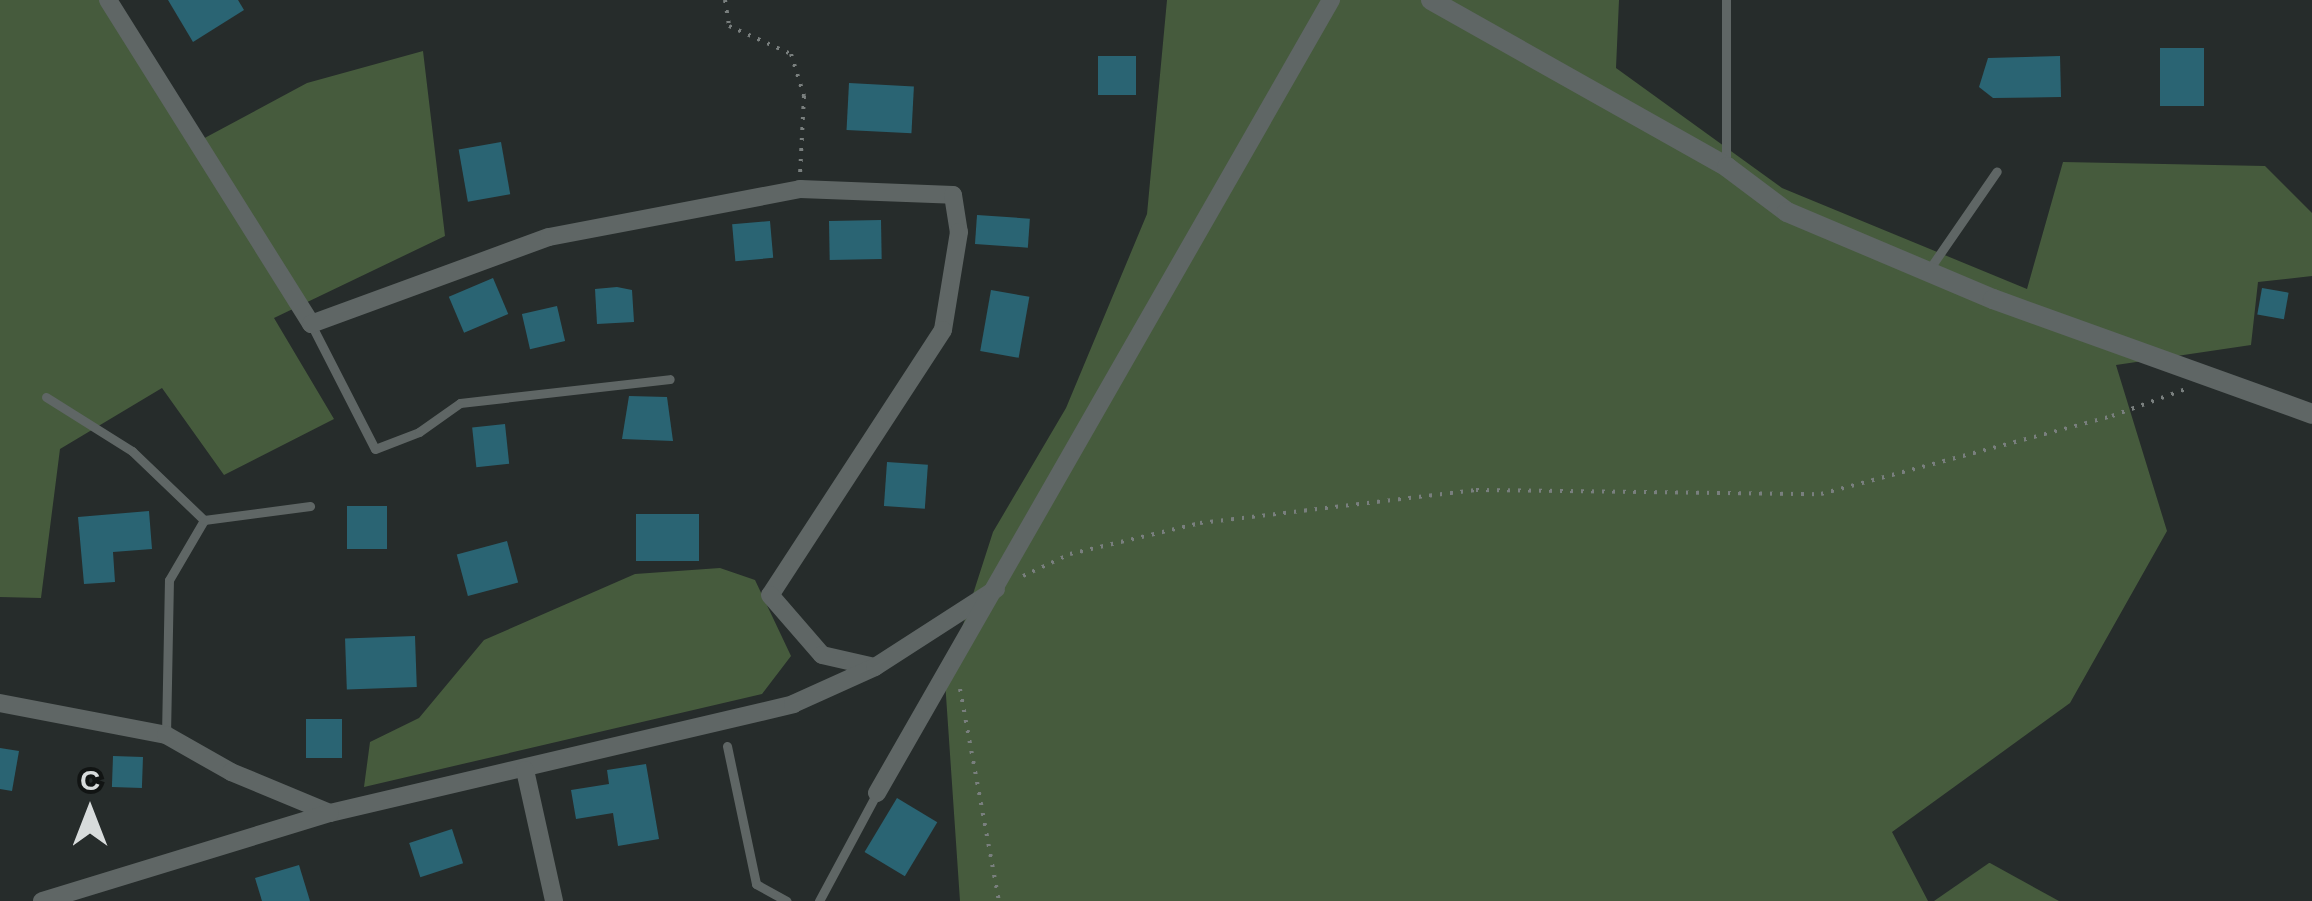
<!DOCTYPE html>
<meta charset="utf-8">
<style>
body{margin:0}
#map{position:relative;width:2312px;height:901px;overflow:hidden;background:#262c2b;font-family:"Work Sans",sans-serif}
div>[style]{position:absolute}
[style*='--x']{left:calc(var(--x)*1px);top:calc(var(--y)*1px);width:calc(var(--w)*1px);rotate:calc(var(--a)*1deg)}
.green>*{inset:0;background:#465b3d}
.building>*{inset:0;background:#2a6473;transform-origin:0 0}
.path>*{height:4px;margin-top:-2px;transform-origin:0;background:repeating-linear-gradient(90deg,#797f7e 0 2.5px,transparent 0 10.5px)}
.service>*{height:9px;margin:-4.5px;padding:0 4.5px;transform-origin:4.5px;border-radius:4.5px;background:#5f6665}
.minor>*{height:18px;margin:-9px;padding:0 9px;transform-origin:9px;border-radius:9px;background:#5f6665}
.tertiary>*{height:20px;margin:-10px;padding:0 10px;transform-origin:10px;border-radius:10px;background:#5f6665}
span{translate:-50% -50%;white-space:nowrap;text-align:center;line-height:1.15;-webkit-text-stroke:9px #111413;paint-order:stroke}
.north{position:absolute;left:40px;top:761px;width:100px;height:100px;-webkit-text-stroke:8px #111413;paint-order:stroke;rotate:0deg;font-size:28px;font-weight:700;line-height:40px;text-align:center;color:#d8dcdc}
.north::after{content:'';display:block;margin:auto;width:35px;height:45px;background:#d8dcdc;clip-path:polygon(50% 0,100% 100%,50% 72%,0 100%)}
</style>
<div id="map">
<div class="green">
<div style="clip-path:polygon(0 0,106px 0,199px 141px,307px 83px,423px 51px,445px 236px,274px 318px,334px 419px,224px 475px,162px 388px,60px 449px,41px 598px,0 597px)"></div>
<div style="clip-path:polygon(1167px 0,1619px 0,1616px 68px,1782px 188px,2027px 289px,2063px 162px,2265px 166px,2312px 213px,2312px 276px,2258px 282px,2251px 345px,2116px 365px,2167px 531px,2070px 703px,1892px 832px,1928px 901px,960px 901px,945px 681px,993px 532px,1066px 408px,1147px 214px)"></div>
<div style="clip-path:polygon(720px 568px,755px 580px,791px 656px,762px 694px,364px 787px,370px 742px,419px 718px,484px 640px,635px 574px)"></div>
<div style="clip-path:polygon(1989px 863px,1990px 863px,2059px 901px,1934px 901px)"></div>
</div>
<div class="building">
<div style="clip-path:polygon(168px 0,238px 0,244px 10px,193px 42px)"></div>
<div style="left:2160px;top:48px;width:44px;height:58px"></div>
<div style="left:1098px;top:56px;width:38px;height:39px"></div>
<div style="clip-path:polygon(2060px 56px,2061px 97px,1993px 98px,1979px 87px,1988px 58px)"></div>
<div style="left:849px;top:83px;width:65px;height:47px;rotate:3deg"></div>
<div style="left:501px;top:142px;width:53px;height:43px;rotate:80deg"></div>
<div style="left:977px;top:215px;width:53px;height:29px;rotate:4deg"></div>
<div style="left:881px;top:220px;width:39px;height:52px;rotate:89deg"></div>
<div style="left:770px;top:221px;width:37px;height:38px;rotate:85deg"></div>
<div style="left:493px;top:278px;width:39px;height:48px;rotate:67deg"></div>
<div style="clip-path:polygon(617px 287px,632px 290px,634px 322px,597px 324px,595px 289px)"></div>
<div style="left:2262px;top:288px;width:27px;height:27px;rotate:10deg"></div>
<div style="left:991px;top:290px;width:39px;height:62px;rotate:10deg"></div>
<div style="left:557px;top:306px;width:36px;height:36px;rotate:77deg"></div>
<div style="clip-path:polygon(629px 396px,667px 397px,673px 441px,622px 439px)"></div>
<div style="left:505px;top:424px;width:40px;height:33px;rotate:84deg"></div>
<div style="left:887px;top:462px;width:41px;height:44px;rotate:4deg"></div>
<div style="left:347px;top:506px;width:40px;height:43px"></div>
<div style="clip-path:polygon(149px 511px,152px 549px,113px 552px,115px 582px,84px 584px,78px 517px)"></div>
<div style="left:636px;top:514px;width:63px;height:47px"></div>
<div style="left:507px;top:541px;width:43px;height:52px;rotate:75deg"></div>
<div style="left:415px;top:636px;width:51px;height:70px;rotate:88deg"></div>
<div style="left:306px;top:719px;width:36px;height:39px"></div>
<div style="clip-path:polygon(0 748px,19px 751px,12px 791px,0 789px)"></div>
<div style="left:113px;top:756px;width:30px;height:31px;rotate:2deg"></div>
<div style="clip-path:polygon(646px 764px,659px 839px,618px 846px,613px 813px,576px 819px,571px 790px,609px 784px,607px 770px)"></div>
<div style="left:897px;top:798px;width:47px;height:63px;rotate:31deg"></div>
<div style="left:452px;top:829px;width:36px;height:45px;rotate:72deg"></div>
<div style="clip-path:polygon(299px 865px,310px 901px,262px 901px,255px 878px)"></div>
</div>
<div class="path">
<div style="--x:725;--y:0;--w:26;--a:81"></div>
<div style="--x:729;--y:26;--w:68;--a:24.3"></div>
<div style="--x:791;--y:54;--w:44;--a:72.8"></div>
<div style="--x:804;--y:96;--w:78;--a:92.9"></div>
<div style="--x:1023;--y:576;--w:52;--a:-25.1"></div>
<div style="--x:1070;--y:554;--w:134;--a:-13.4"></div>
<div style="--x:1200;--y:523;--w:278;--a:-6.8"></div>
<div style="--x:1476;--y:490;--w:345;--a:0.7"></div>
<div style="--x:1821;--y:494;--w:301;--a:-15"></div>
<div style="--x:2112;--y:416;--w:79;--a:-20"></div>
<div style="--x:960;--y:689;--w:216;--a:79.6"></div>
</div>
<div class="service">
<div style="--x:1726;--y:0;--w:162;--a:90"></div>
<div style="--x:1928;--y:271;--w:121;--a:-55.4"></div>
<div style="--x:311;--y:324;--w:140;--a:62.9"></div>
<div style="--x:375;--y:449;--w:47;--a:-21.1"></div>
<div style="--x:419;--y:432;--w:50;--a:-35.3"></div>
<div style="--x:460;--y:403;--w:211;--a:-6.5"></div>
<div style="--x:46;--y:397;--w:102;--a:32.1"></div>
<div style="--x:132;--y:451;--w:100;--a:43.8"></div>
<div style="--x:166;--y:735;--w:155;--a:-88.9"></div>
<div style="--x:169;--y:580;--w:69;--a:-59.7"></div>
<div style="--x:204;--y:520;--w:107;--a:-7.5"></div>
<div style="--x:727;--y:746;--w:141;--a:78.1"></div>
<div style="--x:756;--y:884;--w:35;--a:29"></div>
<div style="--x:819;--y:901;--w:123;--a:-61.8"></div>
</div>
<div class="minor">
<div style="--x:108;--y:0;--w:382;--a:57.9"></div>
<div style="--x:311;--y:324;--w:253;--a:-20.1"></div>
<div style="--x:549;--y:237;--w:256;--a:-10.8"></div>
<div style="--x:800;--y:189;--w:153;--a:2.2"></div>
<div style="--x:953;--y:195;--w:37;--a:81"></div>
<div style="--x:959;--y:232;--w:99;--a:99.3"></div>
<div style="--x:943;--y:330;--w:316;--a:123.1"></div>
<div style="--x:770;--y:595;--w:79;--a:49.1"></div>
<div style="--x:822;--y:655;--w:54;--a:12.8"></div>
<div style="--x:0;--y:703;--w:169;--a:10.9"></div>
<div style="--x:166;--y:735;--w:75;--a:29.6"></div>
<div style="--x:231;--y:772;--w:107;--a:22.5"></div>
<div style="--x:330;--y:813;--w:476;--a:-13.2"></div>
<div style="--x:793;--y:704;--w:90;--a:-24.3"></div>
<div style="--x:875;--y:667;--w:144;--a:-32.8"></div>
<div style="--x:525;--y:770;--w:134;--a:77.5"></div>
<div style="--x:877;--y:793;--w:914;--a:-60.21"></div>
<div style="--x:42;--y:901;--w:301;--a:-17"></div>
</div>
<div class="tertiary">
<div style="--x:1431;--y:0;--w:340;--a:29.4"></div>
<div style="--x:1727;--y:167;--w:75;--a:36.9"></div>
<div style="--x:1787;--y:212;--w:224;--a:22.9"></div>
<div style="--x:1993;--y:299;--w:339;--a:19.8"></div>
</div>
<div class="north">С</div>
</div>
